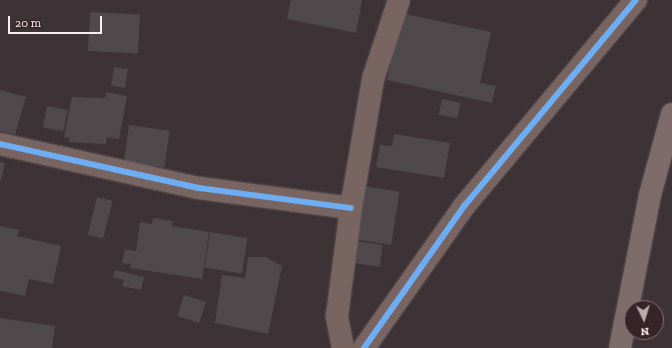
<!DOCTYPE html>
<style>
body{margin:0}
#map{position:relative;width:672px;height:348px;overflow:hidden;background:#3d3235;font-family:"Zilla Slab",serif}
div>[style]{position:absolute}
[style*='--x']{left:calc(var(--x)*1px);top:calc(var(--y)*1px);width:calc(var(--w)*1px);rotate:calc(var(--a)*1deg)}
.building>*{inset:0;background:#50494c;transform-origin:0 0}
.roads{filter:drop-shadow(0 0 1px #5a5154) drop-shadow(0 0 1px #5a5154)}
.minor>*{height:22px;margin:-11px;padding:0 11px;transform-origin:11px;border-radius:11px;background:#786561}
.highway>*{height:22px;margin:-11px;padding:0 11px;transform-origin:11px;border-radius:11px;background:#7d6c6a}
.cycleway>*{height:6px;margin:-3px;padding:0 3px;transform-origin:3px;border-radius:3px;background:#6dadf4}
span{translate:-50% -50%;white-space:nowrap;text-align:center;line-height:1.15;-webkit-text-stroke:3px #372428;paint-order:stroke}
.north{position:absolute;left:624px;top:300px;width:40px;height:40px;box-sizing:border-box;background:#372428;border:1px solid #857478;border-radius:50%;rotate:176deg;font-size:11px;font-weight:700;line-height:16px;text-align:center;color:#faedef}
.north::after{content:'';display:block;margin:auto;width:14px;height:18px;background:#b8acae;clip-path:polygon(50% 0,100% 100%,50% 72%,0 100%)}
.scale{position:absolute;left:8px;top:16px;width:94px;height:18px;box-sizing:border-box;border:2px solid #faedef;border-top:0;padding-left:5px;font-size:12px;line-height:14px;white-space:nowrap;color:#faedef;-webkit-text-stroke:3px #372428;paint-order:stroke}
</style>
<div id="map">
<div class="building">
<div style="clip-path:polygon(291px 0,362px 0,356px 33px,287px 19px)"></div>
<div style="left:90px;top:12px;width:50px;height:39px;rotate:3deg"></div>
<div style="clip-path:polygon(401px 13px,491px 32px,480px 83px,496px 86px,492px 103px,387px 80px)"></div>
<div style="left:114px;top:67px;width:14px;height:19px;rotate:8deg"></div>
<div style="clip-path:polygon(0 90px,26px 97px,15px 135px,0 131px)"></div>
<div style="clip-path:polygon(106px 92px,127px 96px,119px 139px,107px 137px,106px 144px,69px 142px,70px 138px,64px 137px,72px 97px,105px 98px)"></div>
<div style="left:442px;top:99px;width:19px;height:16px;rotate:12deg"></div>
<div style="left:47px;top:106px;width:21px;height:22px;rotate:11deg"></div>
<div style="left:129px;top:125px;width:41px;height:37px;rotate:8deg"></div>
<div style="clip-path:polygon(394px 134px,450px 143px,444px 178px,376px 167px,380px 145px,392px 146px)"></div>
<div style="clip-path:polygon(0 162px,5px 163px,1px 180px,0 180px)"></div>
<div style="left:364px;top:186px;width:36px;height:54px;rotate:9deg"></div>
<div style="left:97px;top:197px;width:16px;height:39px;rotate:14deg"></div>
<div style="clip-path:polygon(153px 218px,173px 221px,172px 226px,209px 232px,202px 279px,130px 268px,131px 264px,122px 263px,125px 249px,136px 251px,140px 222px,152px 224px)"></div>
<div style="clip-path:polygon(0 226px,19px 230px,17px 236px,61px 246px,53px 284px,29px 279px,25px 296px,0 291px)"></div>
<div style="left:210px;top:232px;width:38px;height:36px;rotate:9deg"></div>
<div style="left:355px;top:241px;width:28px;height:22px;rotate:8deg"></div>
<div style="clip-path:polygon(248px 257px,266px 257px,282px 266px,268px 334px,215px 323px,222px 275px,245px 278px)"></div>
<div style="clip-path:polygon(115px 270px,144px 277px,141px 290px,122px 286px,124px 280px,113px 277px)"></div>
<div style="left:184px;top:295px;width:23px;height:22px;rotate:18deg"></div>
<div style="clip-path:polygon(0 318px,55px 326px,52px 348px,0 348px)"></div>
</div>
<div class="roads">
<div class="minor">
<div style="--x:0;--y:144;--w:204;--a:12.5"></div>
<div style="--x:199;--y:188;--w:153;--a:7.5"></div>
<div style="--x:343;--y:348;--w:33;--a:-101"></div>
<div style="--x:337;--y:316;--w:109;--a:-82.6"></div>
<div style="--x:351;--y:208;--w:131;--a:-80.3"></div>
<div style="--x:373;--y:79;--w:83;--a:-71.8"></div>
<div style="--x:364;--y:348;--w:175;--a:-54.8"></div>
<div style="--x:465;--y:205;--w:267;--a:-50.2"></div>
</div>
<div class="highway">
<div style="--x:620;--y:348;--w:156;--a:-78.9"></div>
<div style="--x:650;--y:195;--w:84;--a:-74.8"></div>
</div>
</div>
<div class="cycleway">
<div style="--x:0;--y:144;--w:204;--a:12.5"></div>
<div style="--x:199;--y:188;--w:153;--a:7.5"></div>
<div style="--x:364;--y:348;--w:175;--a:-54.8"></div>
<div style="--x:465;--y:205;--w:267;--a:-50.2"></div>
</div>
<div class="north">N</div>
<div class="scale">20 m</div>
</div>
